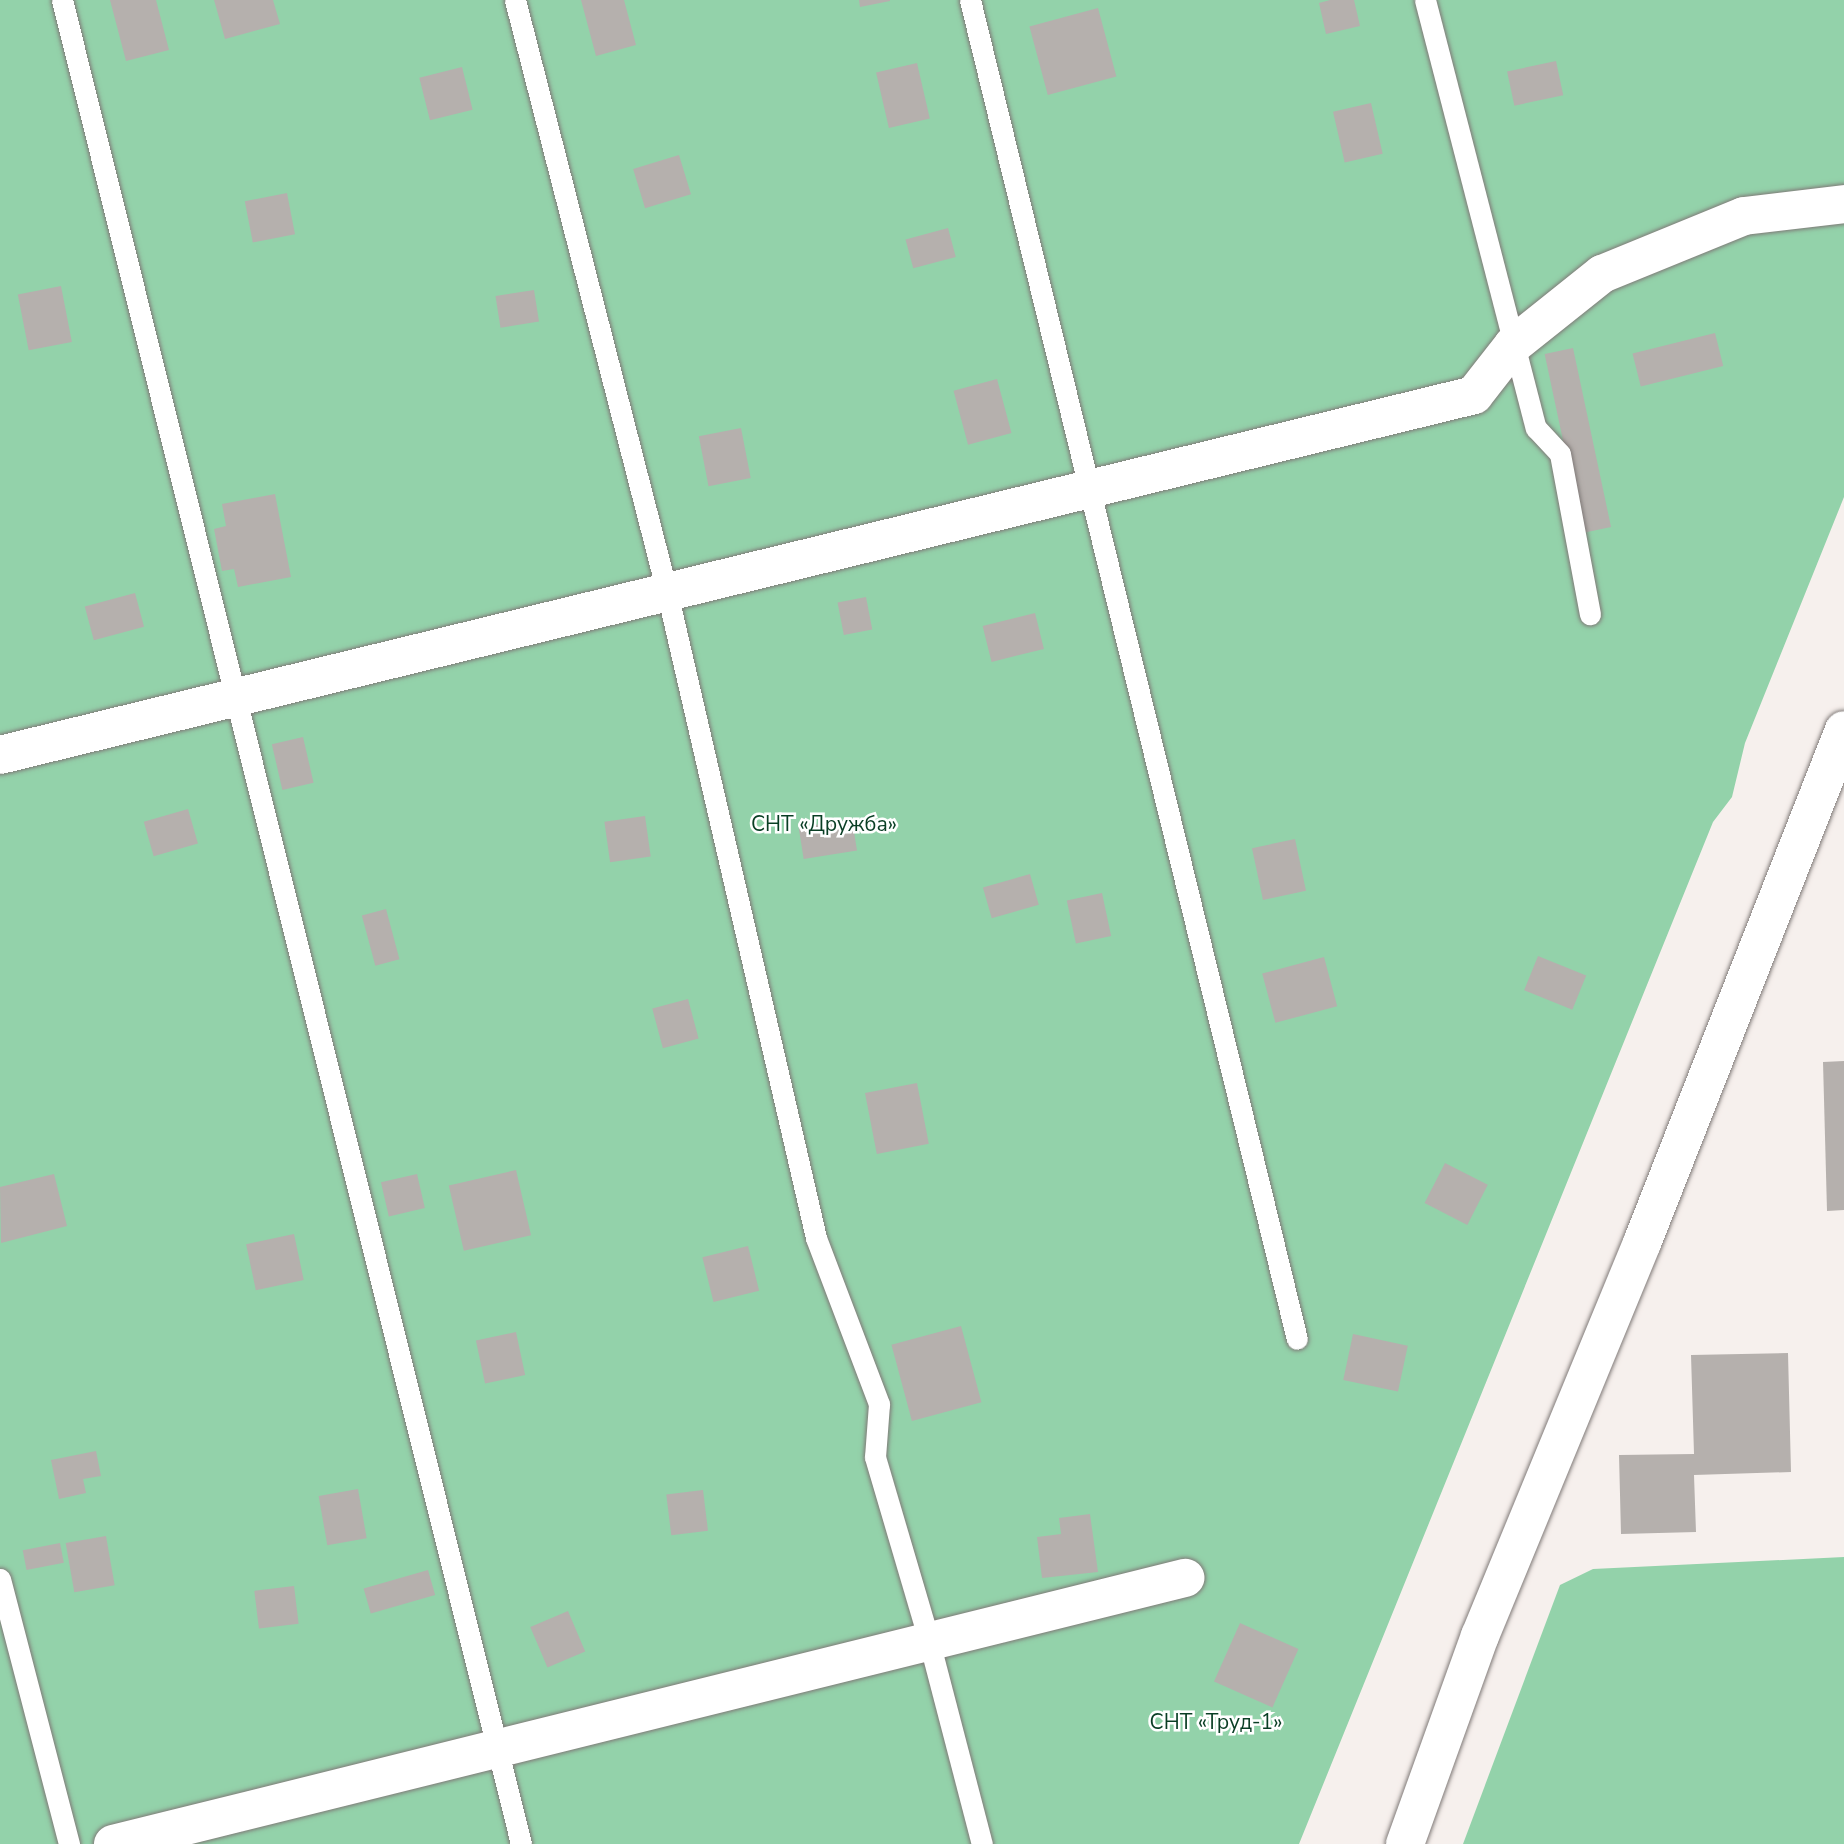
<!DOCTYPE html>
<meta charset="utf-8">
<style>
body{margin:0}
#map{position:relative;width:1844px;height:1844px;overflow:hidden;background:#f6f0ed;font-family:"Nunito Sans",sans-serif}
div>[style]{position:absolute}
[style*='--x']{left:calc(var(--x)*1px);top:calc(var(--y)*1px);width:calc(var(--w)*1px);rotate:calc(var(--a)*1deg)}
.green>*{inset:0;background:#93d2aa}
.building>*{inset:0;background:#b5b0ad;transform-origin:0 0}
.roads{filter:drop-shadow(0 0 2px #807a78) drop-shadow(0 0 2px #807a78)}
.service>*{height:21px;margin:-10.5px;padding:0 10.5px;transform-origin:10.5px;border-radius:10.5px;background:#fff}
.minor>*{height:38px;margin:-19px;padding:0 19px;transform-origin:19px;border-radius:19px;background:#fff}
span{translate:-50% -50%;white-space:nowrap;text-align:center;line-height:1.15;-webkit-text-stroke:5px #fff;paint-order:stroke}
.park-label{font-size:21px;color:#093e24}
</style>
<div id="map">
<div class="green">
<div style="clip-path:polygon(0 0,1844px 0,1844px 497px,1745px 743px,1732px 797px,1713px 822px,1299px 1844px,0 1844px)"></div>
<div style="clip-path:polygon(1844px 1557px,1844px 1844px,1463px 1844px,1560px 1585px,1593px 1569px)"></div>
</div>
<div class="building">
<div style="clip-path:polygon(110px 0,156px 0,169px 50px,126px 61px)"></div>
<div style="clip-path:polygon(214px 0,273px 0,280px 24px,225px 39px)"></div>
<div style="clip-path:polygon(581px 0,624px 0,636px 45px,596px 56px)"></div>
<div style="clip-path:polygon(859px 0,890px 0,890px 1px,860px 7px)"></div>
<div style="clip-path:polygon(1330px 0,1354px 0,1360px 26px,1326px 34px,1319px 3px)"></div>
<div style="left:1098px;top:8px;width:71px;height:71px;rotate:75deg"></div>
<div style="left:1556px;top:61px;width:35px;height:50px;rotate:78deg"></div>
<div style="left:917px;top:63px;width:57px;height:42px;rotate:77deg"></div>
<div style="left:462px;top:67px;width:44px;height:44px;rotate:76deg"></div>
<div style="left:1371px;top:103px;width:52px;height:39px;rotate:77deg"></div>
<div style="left:679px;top:155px;width:41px;height:48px;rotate:73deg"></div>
<div style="left:287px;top:193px;width:42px;height:43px;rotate:79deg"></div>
<div style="left:948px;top:228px;width:30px;height:44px;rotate:75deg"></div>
<div style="left:61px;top:286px;width:57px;height:44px;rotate:79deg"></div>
<div style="left:534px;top:290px;width:32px;height:39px;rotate:81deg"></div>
<div style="left:1715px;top:333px;width:34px;height:85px;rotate:76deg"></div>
<div style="left:1573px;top:348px;width:183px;height:29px;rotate:78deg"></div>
<div style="left:997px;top:379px;width:56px;height:45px;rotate:75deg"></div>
<div style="left:741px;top:428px;width:51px;height:43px;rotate:79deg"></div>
<div style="clip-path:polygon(275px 494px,291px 577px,238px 587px,234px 569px,222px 571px,214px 529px,226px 526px,222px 504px)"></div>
<div style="left:135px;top:593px;width:35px;height:52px;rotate:75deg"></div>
<div style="left:866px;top:597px;width:33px;height:29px;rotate:79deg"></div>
<div style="left:1035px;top:613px;width:37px;height:54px;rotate:76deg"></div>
<div style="left:303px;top:737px;width:47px;height:32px;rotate:77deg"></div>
<div style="left:188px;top:809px;width:36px;height:46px;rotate:74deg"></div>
<div style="left:645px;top:816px;width:41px;height:41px;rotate:82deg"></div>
<div style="left:852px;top:819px;width:32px;height:54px;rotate:81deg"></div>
<div style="left:1295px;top:839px;width:53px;height:44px;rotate:78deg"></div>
<div style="left:1030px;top:874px;width:32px;height:49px;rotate:74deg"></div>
<div style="left:1102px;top:893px;width:44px;height:36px;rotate:78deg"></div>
<div style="left:386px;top:909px;width:52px;height:25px;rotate:75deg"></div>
<div style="left:1538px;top:956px;width:52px;height:37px;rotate:22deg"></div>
<div style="left:1324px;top:957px;width:51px;height:64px;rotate:75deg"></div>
<div style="left:688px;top:999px;width:41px;height:37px;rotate:75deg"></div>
<div style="clip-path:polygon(1844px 1061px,1844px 1210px,1827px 1211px,1823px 1062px)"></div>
<div style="left:917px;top:1083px;width:62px;height:53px;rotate:79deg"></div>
<div style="left:1445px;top:1163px;width:48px;height:45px;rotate:27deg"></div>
<div style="left:516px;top:1170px;width:67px;height:69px;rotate:77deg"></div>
<div style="clip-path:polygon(54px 1174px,67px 1226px,1px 1243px,0 1187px)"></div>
<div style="left:417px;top:1174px;width:35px;height:37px;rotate:77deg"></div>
<div style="left:294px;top:1234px;width:47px;height:49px;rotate:78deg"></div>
<div style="left:748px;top:1246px;width:46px;height:47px;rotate:76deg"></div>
<div style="left:961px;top:1326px;width:79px;height:72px;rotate:75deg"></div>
<div style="left:516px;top:1332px;width:44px;height:41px;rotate:78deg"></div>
<div style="left:1353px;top:1334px;width:56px;height:47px;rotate:12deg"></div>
<div style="clip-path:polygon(1788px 1353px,1791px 1472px,1694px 1475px,1696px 1532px,1621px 1534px,1619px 1455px,1694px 1454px,1691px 1355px)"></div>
<div style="clip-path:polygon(96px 1451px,101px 1476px,83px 1479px,86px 1493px,59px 1499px,51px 1460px)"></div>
<div style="left:358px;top:1489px;width:50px;height:40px;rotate:80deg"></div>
<div style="left:703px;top:1490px;width:41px;height:37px;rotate:83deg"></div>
<div style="clip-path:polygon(1090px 1514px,1098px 1572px,1042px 1578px,1037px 1537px,1061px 1534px,1059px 1518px)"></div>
<div style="left:106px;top:1536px;width:50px;height:41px;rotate:80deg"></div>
<div style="left:60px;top:1543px;width:20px;height:38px;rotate:79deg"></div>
<div style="left:428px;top:1570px;width:26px;height:67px;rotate:74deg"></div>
<div style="left:294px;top:1586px;width:38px;height:40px;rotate:83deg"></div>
<div style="left:568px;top:1611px;width:44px;height:41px;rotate:67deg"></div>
<div style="left:1240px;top:1623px;width:64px;height:64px;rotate:24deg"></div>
</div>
<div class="roads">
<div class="service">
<div style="--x:62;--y:0;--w:1900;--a:76.02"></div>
<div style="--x:515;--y:0;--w:611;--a:75.6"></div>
<div style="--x:667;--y:592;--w:663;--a:77.01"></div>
<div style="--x:816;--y:1238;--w:178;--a:69.2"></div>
<div style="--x:879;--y:1404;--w:53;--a:94.3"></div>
<div style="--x:875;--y:1457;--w:192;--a:73.6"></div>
<div style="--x:929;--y:1641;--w:210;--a:75.4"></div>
<div style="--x:970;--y:0;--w:1378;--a:76.28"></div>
<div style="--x:1425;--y:0;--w:442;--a:75.5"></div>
<div style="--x:1536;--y:428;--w:35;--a:47"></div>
<div style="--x:1560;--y:454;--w:163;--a:79.4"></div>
<div style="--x:0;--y:1579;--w:274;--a:75.4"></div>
</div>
<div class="minor">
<div style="--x:0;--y:755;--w:1517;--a:-13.72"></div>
<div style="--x:1474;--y:395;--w:63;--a:-52"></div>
<div style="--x:1513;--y:345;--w:114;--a:-38.6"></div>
<div style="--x:1602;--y:274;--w:153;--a:-22.2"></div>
<div style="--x:1744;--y:216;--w:101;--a:-6.8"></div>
<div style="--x:113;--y:1844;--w:1105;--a:-13.94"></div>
<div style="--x:1405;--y:1844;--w:221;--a:-70.2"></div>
<div style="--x:1480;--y:1636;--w:425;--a:-67.6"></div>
<div style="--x:1642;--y:1243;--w:551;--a:-68.51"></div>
</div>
</div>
<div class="park-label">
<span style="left:824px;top:824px">СНТ «Дружба»</span>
<span style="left:1216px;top:1722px">СНТ «Труд-1»</span>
</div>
</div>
